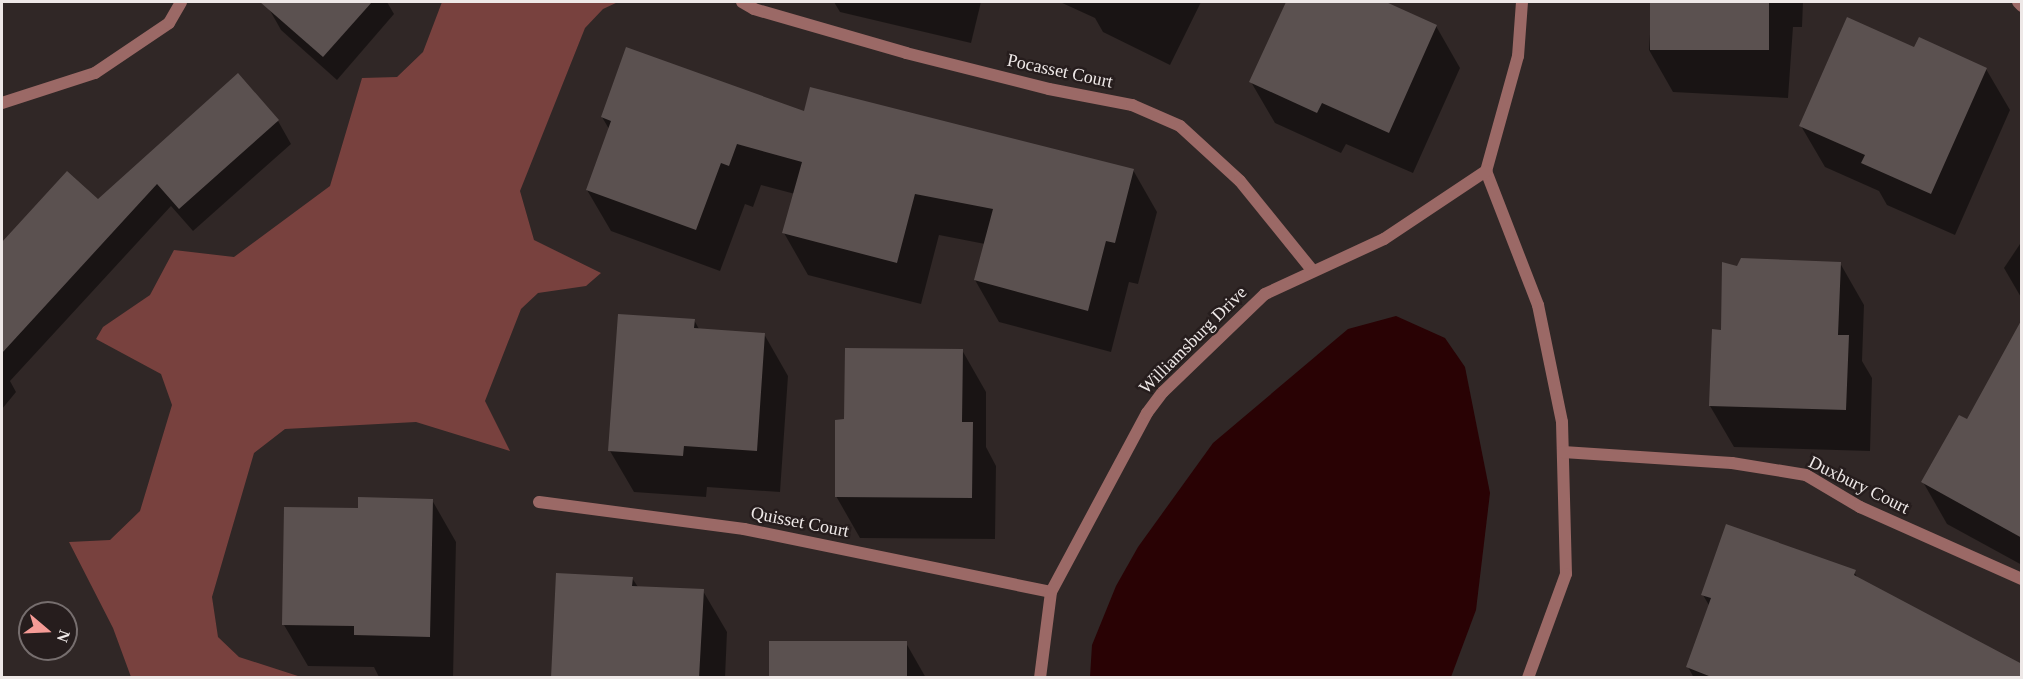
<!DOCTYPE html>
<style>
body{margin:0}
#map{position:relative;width:2023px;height:679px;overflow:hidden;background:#302726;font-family:"Times New Roman",serif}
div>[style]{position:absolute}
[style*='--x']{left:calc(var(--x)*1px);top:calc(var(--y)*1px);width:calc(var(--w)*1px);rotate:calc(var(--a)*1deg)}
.green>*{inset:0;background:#78413e}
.water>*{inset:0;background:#290204}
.shadow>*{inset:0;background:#0007}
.building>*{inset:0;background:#5b5150;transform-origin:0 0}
.minor>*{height:12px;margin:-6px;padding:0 6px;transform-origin:6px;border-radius:6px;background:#9b6966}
span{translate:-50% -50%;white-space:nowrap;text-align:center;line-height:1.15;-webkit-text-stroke:5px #261d1d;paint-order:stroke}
.street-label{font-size:18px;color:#eee8e7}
.frame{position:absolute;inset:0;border:3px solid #eee8e7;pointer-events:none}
.north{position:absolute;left:18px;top:601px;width:60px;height:60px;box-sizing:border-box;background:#261d1d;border:2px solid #766e6e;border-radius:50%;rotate:109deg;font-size:16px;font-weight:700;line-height:24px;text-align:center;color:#eee8e7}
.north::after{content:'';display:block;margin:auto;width:21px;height:27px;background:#f59b96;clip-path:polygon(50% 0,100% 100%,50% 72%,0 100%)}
</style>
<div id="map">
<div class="green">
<div style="clip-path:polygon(442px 2px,618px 2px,603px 9px,585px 28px,520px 191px,534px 240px,601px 273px,586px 286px,538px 293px,521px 309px,485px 401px,510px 451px,416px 422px,285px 429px,254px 453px,212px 597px,218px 637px,239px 657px,301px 677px,131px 677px,113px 628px,69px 542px,110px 540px,140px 511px,172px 405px,161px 374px,96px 339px,103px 327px,150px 295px,174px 250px,234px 257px,330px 186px,362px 78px,397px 77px,423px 52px)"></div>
</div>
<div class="water">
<div style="clip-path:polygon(1396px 316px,1445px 338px,1465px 367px,1490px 493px,1476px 610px,1451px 677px,1090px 677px,1092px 645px,1116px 586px,1138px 547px,1213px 443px,1348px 329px)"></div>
</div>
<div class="shadow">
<div style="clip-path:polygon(273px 2px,387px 2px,394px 14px,337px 80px,281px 30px,268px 7px)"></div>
<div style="clip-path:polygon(834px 2px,981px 2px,971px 43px,840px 12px)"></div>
<div style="clip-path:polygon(1060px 2px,1201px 2px,1170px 65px,1103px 32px,1095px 18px)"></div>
<div style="clip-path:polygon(1287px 2px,1382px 2px,1436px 26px,1460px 68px,1413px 173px,1346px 144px,1341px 153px,1275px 123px,1251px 82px)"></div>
<div style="clip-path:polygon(1652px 2px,1803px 2px,1802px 27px,1793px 27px,1788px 98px,1673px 92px,1649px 50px)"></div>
<div style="clip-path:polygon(1915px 49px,1986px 69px,2010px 110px,1955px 235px,1887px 205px,1879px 191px,1825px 167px,1801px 126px)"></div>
<div style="clip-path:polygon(805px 113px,1133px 170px,1157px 212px,1138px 284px,1129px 282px,1111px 352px,999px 322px,975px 280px,985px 244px,939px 235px,921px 304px,808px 275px,784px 233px,795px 194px,761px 185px,753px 207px,745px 204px,720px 271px,611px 231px,587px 190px,609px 129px,602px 117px)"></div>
<div style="clip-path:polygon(278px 121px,291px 144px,193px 231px,171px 206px,10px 381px,16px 392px,2px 409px,2px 244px,67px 173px,98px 201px)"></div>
<div style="clip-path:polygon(2022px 241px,2022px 299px,2004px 268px)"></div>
<div style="clip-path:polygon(1840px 263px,1864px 305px,1862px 361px,1872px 378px,1870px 451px,1734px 447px,1710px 406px,1722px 331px,1738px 268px)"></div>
<div style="clip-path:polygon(694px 320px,699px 329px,764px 334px,788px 376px,780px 492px,707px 487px,706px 497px,634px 492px,610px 451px)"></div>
<div style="clip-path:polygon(962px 350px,986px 392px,986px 447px,996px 466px,995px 539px,860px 538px,836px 496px,845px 421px)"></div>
<div style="clip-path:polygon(2022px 369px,2022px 565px,1947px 524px,1923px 482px,1967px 421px)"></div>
<div style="clip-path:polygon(432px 500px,456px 542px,453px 678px,379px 677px,374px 667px,308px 666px,284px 625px,360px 510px)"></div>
<div style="clip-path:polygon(1854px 572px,1859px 580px,2022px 678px,1694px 678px,1688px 667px,1710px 607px,1703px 595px)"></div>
<div style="clip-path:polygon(632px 578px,638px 587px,703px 591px,727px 632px,725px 678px,553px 678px)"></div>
<div style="clip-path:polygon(906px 643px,926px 678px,771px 678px)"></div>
</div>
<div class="building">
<div style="clip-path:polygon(260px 2px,372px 2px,323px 57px)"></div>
<div style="clip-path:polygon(1286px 2px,1386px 2px,1437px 25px,1389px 133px,1322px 103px,1317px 113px,1249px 82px)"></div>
<div style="left:1650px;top:2px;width:119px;height:48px"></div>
<div style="clip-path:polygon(1847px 17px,1914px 47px,1919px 37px,1987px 68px,1931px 194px,1861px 163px,1865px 155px,1799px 126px)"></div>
<div style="clip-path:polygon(626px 47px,804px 111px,810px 87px,1134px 169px,1115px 243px,1106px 241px,1088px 311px,974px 280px,993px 209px,915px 194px,897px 263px,782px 233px,802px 162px,737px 144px,729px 166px,721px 163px,696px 230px,586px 190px,611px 121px,601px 117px)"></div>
<div style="clip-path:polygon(238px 73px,279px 120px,179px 209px,157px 184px,2px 353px,2px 242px,67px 171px,98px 199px)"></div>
<div style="clip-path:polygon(1741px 258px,1841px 262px,1838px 335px,1849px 335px,1846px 410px,1709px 406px,1712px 329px,1721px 330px,1722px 262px,1737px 266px)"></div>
<div style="clip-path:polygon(618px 314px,695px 319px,694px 328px,765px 333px,757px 451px,684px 446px,683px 456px,608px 451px)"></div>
<div style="clip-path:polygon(2022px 319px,2022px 538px,1921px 482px,1959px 415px,1967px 419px)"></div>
<div style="clip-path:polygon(845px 348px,963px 349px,962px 422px,973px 422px,972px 498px,835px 497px,835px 420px,844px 419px)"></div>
<div style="clip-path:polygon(358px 497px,433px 499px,430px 637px,354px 635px,354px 626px,282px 625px,284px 507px,358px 508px)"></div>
<div style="clip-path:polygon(1726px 524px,1856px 570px,1854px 575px,2022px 664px,2022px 678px,1714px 678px,1686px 667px,1711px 598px,1701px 595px)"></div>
<div style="clip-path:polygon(556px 573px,633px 577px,632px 586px,704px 589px,699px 678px,551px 678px)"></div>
<div style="left:769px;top:641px;width:138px;height:37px"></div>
</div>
<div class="minor">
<div style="--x:742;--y:2;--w:14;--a:30"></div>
<div style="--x:754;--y:9;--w:158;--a:16.1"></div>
<div style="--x:906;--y:53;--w:147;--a:14.1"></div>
<div style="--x:1049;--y:89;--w:85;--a:10.9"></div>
<div style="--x:1132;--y:105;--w:52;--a:23.6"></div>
<div style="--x:1180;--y:126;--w:81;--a:42.5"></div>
<div style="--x:1240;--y:181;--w:116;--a:51"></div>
<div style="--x:1522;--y:2;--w:54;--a:94.2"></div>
<div style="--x:1518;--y:56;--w:119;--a:105.5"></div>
<div style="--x:1486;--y:171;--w:144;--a:68.8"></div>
<div style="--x:1538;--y:305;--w:119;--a:78.4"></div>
<div style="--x:1562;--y:422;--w:152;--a:88.5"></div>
<div style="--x:1566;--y:574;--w:111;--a:110.1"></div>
<div style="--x:2018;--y:2;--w:6;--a:45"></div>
<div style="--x:2;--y:103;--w:98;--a:-17.9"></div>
<div style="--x:95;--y:73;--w:89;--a:-34"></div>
<div style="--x:169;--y:23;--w:24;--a:-60"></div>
<div style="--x:1563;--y:452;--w:169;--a:3.7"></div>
<div style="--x:1732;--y:463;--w:75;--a:9.2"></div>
<div style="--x:1806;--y:475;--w:63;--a:30.7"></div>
<div style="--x:1860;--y:507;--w:177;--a:24"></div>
<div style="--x:539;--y:502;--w:207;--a:7.5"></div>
<div style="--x:744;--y:529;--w:313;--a:11.6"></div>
<div style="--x:1040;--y:678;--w:87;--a:-82.7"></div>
<div style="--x:1051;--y:592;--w:203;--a:-61.8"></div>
<div style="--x:1147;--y:413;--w:26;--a:-53"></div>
<div style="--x:1163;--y:392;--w:141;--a:-43.9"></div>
<div style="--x:1265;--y:294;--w:131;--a:-24.8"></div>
<div style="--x:1384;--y:239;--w:123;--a:-33.7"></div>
</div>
<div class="street-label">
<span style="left:1060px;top:71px;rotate:12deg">Pocasset Court</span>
<span style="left:1193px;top:340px;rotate:-45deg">Williamsburg Drive</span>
<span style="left:1859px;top:485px;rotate:26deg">Duxbury Court</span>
<span style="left:800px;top:522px;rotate:11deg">Quisset Court</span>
</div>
<div class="frame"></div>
<div class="north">N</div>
</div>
